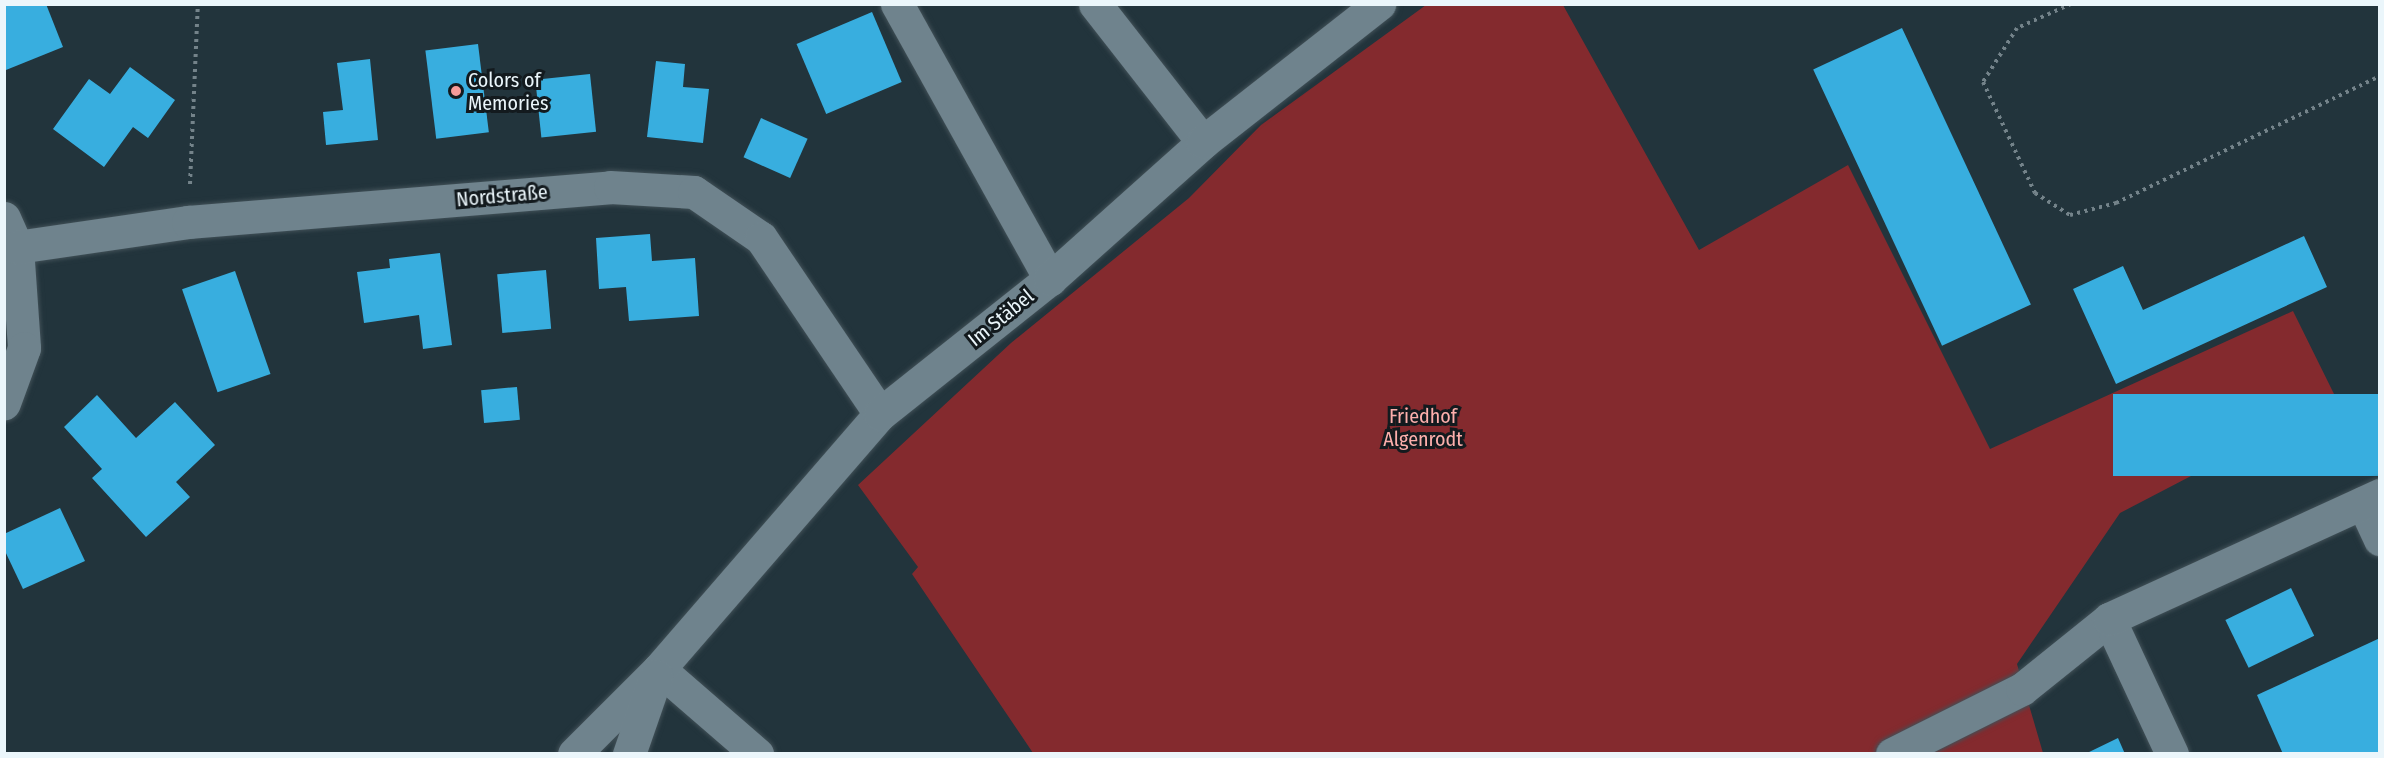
<!DOCTYPE html>
<meta charset="utf-8">
<style>
body{margin:0}
#map{position:relative;width:2384px;height:758px;overflow:hidden;background:#22343c;font-family:"Fira Sans Condensed",sans-serif}
div>[style]{position:absolute}
[style*='--x']{left:calc(var(--x)*1px);top:calc(var(--y)*1px);width:calc(var(--w)*1px);rotate:calc(var(--a)*1deg)}
.green>*{inset:0;background:#842a2e}
.building>*{inset:0;background:#38aedf;transform-origin:0 0}
.path>*{height:4px;margin-top:-2px;transform-origin:0;background:repeating-linear-gradient(90deg,#74838a 0 3px,transparent 0 7.5px)}
.roads{filter:drop-shadow(0 0 2px #415057) drop-shadow(0 0 2px #415057)}
.minor>*{height:33px;margin:-16.5px;padding:0 16.5px;transform-origin:16.5px;border-radius:16.5px;background:#6f838d}
.dots>*{width:16px;height:16px;translate:-50% -50%;box-sizing:border-box;border:3px solid #131a1e;border-radius:50%}
span{translate:-50% -50%;white-space:nowrap;text-align:center;line-height:1.15;-webkit-text-stroke:6px #131a1e;paint-order:stroke}
.poi-label{font-size:20px;color:#ebf6fb}
.left{translate:0 -50%;text-align:left}
.street-label{font-size:20px;color:#ebf6fb}
.park-label{font-size:20px;color:#fdafac}
.frame{position:absolute;inset:0;border:6px solid #ebf6fb;pointer-events:none}
</style>
<div id="map">
<div class="green">
<div style="clip-path:polygon(1426px 5px,1563px 5px,1699px 250px,1848px 165px,1990px 449px,2293px 311px,2337px 400px,2120px 513px,2017px 664px,2043px 753px,1033px 753px,912px 574px,918px 567px,858px 485px,1011px 343px,1189px 198px,1261px 125px)"></div>
</div>
<div class="building">
<div style="clip-path:polygon(4px 4px,46px 4px,63px 47px,6px 70px)"></div>
<div style="left:872px;top:12px;width:76px;height:82px;rotate:67deg"></div>
<div style="left:1902px;top:28px;width:305px;height:98px;rotate:65deg"></div>
<div style="left:478px;top:44px;width:89px;height:53px;rotate:83deg"></div>
<div style="clip-path:polygon(370px 59px,378px 140px,326px 145px,323px 112px,343px 110px,337px 63px)"></div>
<div style="clip-path:polygon(656px 61px,685px 64px,683px 87px,709px 89px,703px 143px,647px 137px)"></div>
<div style="clip-path:polygon(130px 67px,175px 100px,148px 138px,133px 127px,104px 167px,53px 129px,89px 79px,110px 94px)"></div>
<div style="left:590px;top:74px;width:58px;height:55px;rotate:84deg"></div>
<div style="left:761px;top:118px;width:51px;height:43px;rotate:24deg"></div>
<div style="clip-path:polygon(650px 234px,652px 261px,695px 258px,699px 316px,629px 321px,626px 287px,599px 289px,596px 238px)"></div>
<div style="clip-path:polygon(2304px 236px,2327px 287px,2116px 384px,2073px 289px,2123px 266px,2143px 310px)"></div>
<div style="clip-path:polygon(440px 253px,452px 345px,423px 349px,419px 315px,364px 323px,357px 272px,390px 268px,389px 259px)"></div>
<div style="left:546px;top:270px;width:59px;height:49px;rotate:85deg"></div>
<div style="left:235px;top:271px;width:109px;height:56px;rotate:71deg"></div>
<div style="left:517px;top:387px;width:33px;height:36px;rotate:85deg"></div>
<div style="left:2380px;top:394px;width:82px;height:267px;rotate:90deg"></div>
<div style="clip-path:polygon(97px 395px,136px 438px,175px 402px,215px 445px,176px 482px,190px 497px,146px 537px,92px 478px,102px 469px,64px 427px)"></div>
<div style="clip-path:polygon(60px 508px,85px 561px,23px 589px,4px 549px,4px 534px)"></div>
<div style="left:2291px;top:588px;width:53px;height:73px;rotate:64deg"></div>
<div style="clip-path:polygon(2380px 638px,2380px 754px,2283px 754px,2257px 695px)"></div>
<div style="clip-path:polygon(2118px 738px,2125px 754px,2085px 754px)"></div>
</div>
<div class="path">
<div style="--x:2071;--y:4;--w:59;--a:156"></div>
<div style="--x:2017;--y:28;--w:64;--a:122.2"></div>
<div style="--x:1983;--y:82;--w:123;--a:64.9"></div>
<div style="--x:2035;--y:193;--w:41;--a:32.2"></div>
<div style="--x:2070;--y:215;--w:48;--a:-14.6"></div>
<div style="--x:2116;--y:203;--w:293;--a:-25.7"></div>
<div style="--x:190;--y:184;--w:180;--a:-87.5"></div>
</div>
<div class="roads">
<div class="minor">
<div style="--x:897;--y:4;--w:315;--a:60.9"></div>
<div style="--x:1095;--y:4;--w:175;--a:52"></div>
<div style="--x:4;--y:218;--w:32;--a:66"></div>
<div style="--x:17;--y:247;--w:101;--a:86"></div>
<div style="--x:24;--y:348;--w:59;--a:110"></div>
<div style="--x:17;--y:247;--w:173;--a:-8.3"></div>
<div style="--x:188;--y:222;--w:423;--a:-4.7"></div>
<div style="--x:610;--y:187;--w:84;--a:3.4"></div>
<div style="--x:694;--y:192;--w:81;--a:34.5"></div>
<div style="--x:761;--y:238;--w:212;--a:55.9"></div>
<div style="--x:2363;--y:503;--w:40;--a:65"></div>
<div style="--x:659;--y:669;--w:130;--a:40.9"></div>
<div style="--x:574;--y:754;--w:120;--a:-45"></div>
<div style="--x:659;--y:669;--w:337;--a:-49.1"></div>
<div style="--x:880;--y:414;--w:217;--a:-38.5"></div>
<div style="--x:1050;--y:279;--w:205;--a:-41.8"></div>
<div style="--x:1203;--y:142;--w:224;--a:-38.1"></div>
<div style="--x:629;--y:754;--w:83;--a:-70.9"></div>
<div style="--x:1892;--y:754;--w:145;--a:-26.6"></div>
<div style="--x:2022;--y:689;--w:112;--a:-38.8"></div>
<div style="--x:2172;--y:754;--w:149;--a:-115"></div>
<div style="--x:2109;--y:619;--w:298;--a:-24.6"></div>
</div>
</div>
<div class="dots">
<div style="left:456px;top:91px;background:#f59b99"></div>
</div>
<div class="poi-label">
<span class="left" style="left:468px;top:92px">Colors of<br>Memories</span>
</div>
<div class="street-label">
<span style="left:502px;top:196px;rotate:-5deg">Nordstraße</span>
<span style="left:1001px;top:318px;rotate:-39deg">Im Stäbel</span>
</div>
<div class="park-label">
<span style="left:1423px;top:428px">Friedhof<br>Algenrodt</span>
</div>
<div class="frame"></div>
</div>
